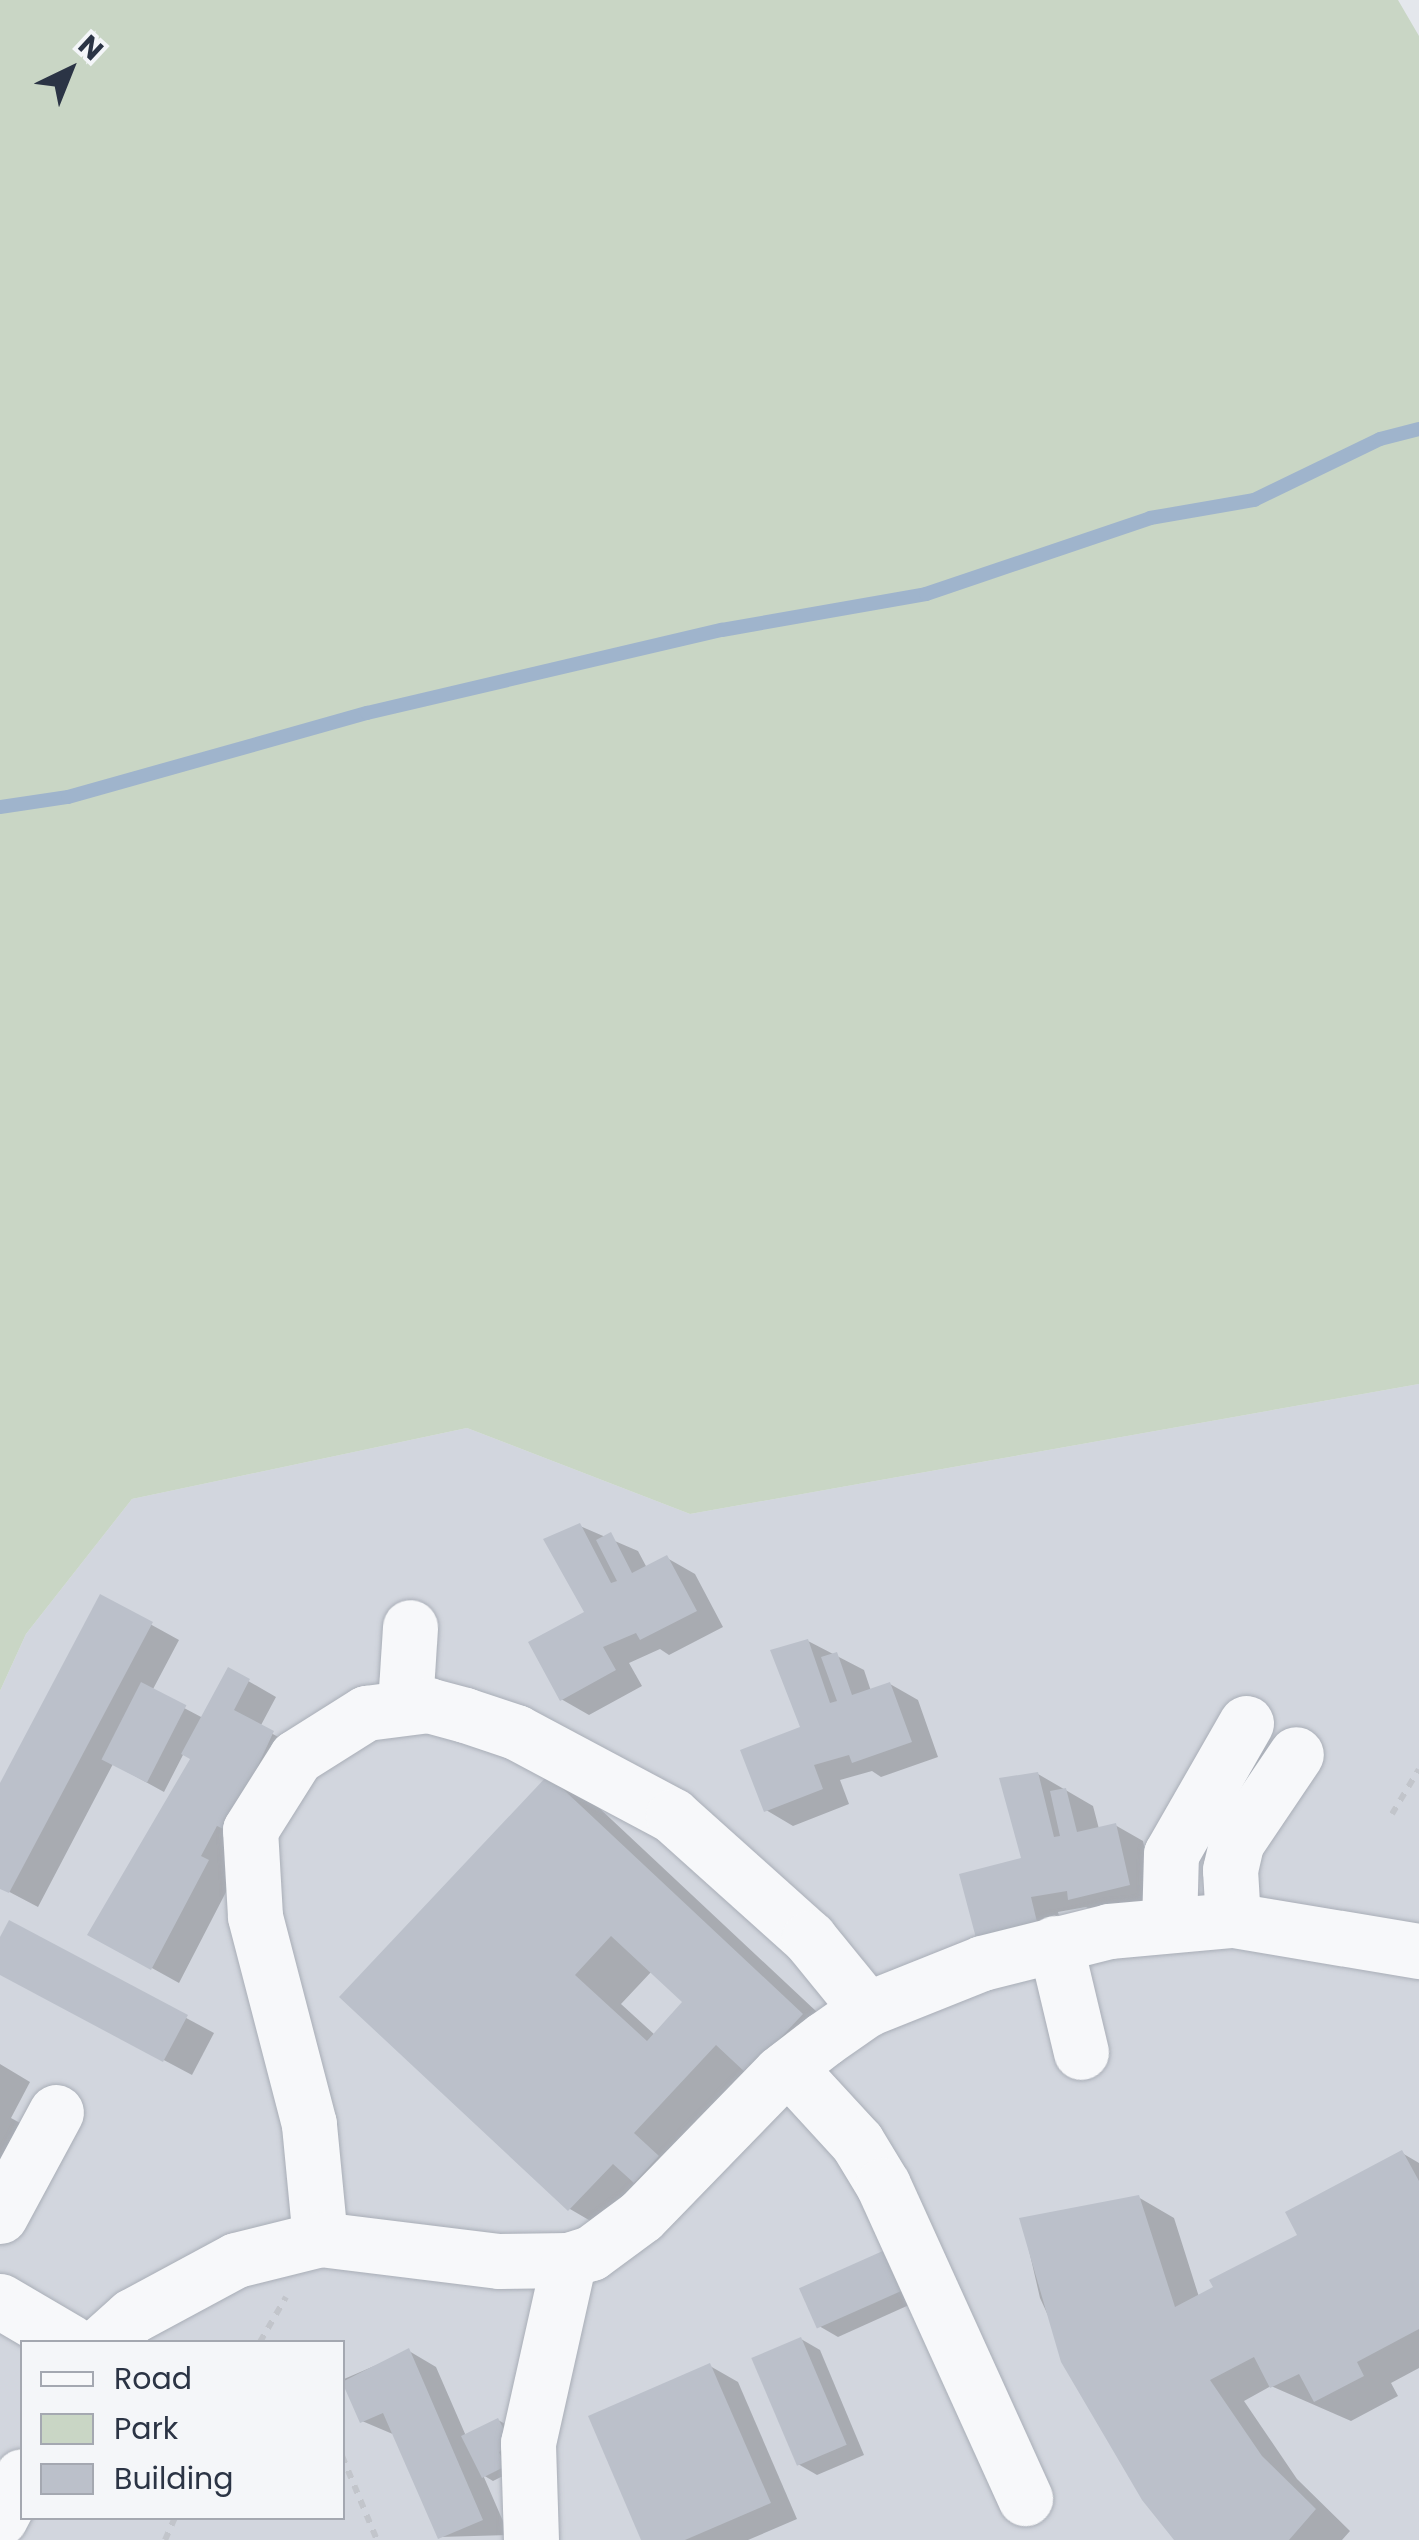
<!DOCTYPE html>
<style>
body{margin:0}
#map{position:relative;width:1419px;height:2540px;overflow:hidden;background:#e4e7ec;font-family:Poppins,sans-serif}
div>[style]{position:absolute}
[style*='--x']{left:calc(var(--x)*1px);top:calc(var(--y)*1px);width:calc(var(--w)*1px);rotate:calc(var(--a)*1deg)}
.built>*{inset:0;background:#d2d6de}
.green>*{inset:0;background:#c9d6c5}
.shadow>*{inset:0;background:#0003}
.stream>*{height:14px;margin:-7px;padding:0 7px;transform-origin:7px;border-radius:7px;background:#9fb4cc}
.building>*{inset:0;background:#bbc0ca;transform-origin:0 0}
.path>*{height:6px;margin-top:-3px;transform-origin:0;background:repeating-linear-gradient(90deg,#c2c5cb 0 8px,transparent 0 16px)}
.roads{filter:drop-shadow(0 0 2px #a9aeb7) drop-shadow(0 0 2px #a9aeb7)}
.minor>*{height:55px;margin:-27.5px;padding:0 27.5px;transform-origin:27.5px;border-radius:27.5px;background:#f7f8fa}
span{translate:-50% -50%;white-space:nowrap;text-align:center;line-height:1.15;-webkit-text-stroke:10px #f4f6f9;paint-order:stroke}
.legend{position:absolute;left:20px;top:2340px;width:325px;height:180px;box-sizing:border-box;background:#f4f6f9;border:2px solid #a4a8b1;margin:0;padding:12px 18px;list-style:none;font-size:30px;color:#2b3445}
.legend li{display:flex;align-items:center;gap:20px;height:50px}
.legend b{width:50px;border:2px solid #a4a8b1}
.north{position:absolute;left:20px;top:20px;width:100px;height:100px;-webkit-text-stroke:8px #f4f6f9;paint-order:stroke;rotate:43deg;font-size:28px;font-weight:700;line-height:40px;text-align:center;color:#2b3445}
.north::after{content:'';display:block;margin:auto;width:35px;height:45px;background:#2b3445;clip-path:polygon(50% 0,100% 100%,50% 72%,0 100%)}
</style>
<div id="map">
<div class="built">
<div style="clip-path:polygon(evenodd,1419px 1384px,1419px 2540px,0 2540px,0 1691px,26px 1634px,132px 1499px,467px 1428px,690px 1514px,1419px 1384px,22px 2342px,342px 2342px,342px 2518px,22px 2518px,22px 2342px)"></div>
</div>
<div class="green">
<div style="clip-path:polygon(0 0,1398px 0,1419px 36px,1419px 1384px,690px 1514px,467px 1428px,132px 1499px,26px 1634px,0 1691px)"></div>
</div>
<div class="shadow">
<div style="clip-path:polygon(580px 1526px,638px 1551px,647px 1568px,667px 1558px,695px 1574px,723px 1627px,669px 1655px,660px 1649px,629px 1663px,642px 1686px,589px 1715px,561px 1699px,587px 1613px)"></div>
<div style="clip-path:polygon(101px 1597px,179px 1640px,152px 1691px,203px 1718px,229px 1670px,276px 1697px,260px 1727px,300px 1749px,179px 1983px,114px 1947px,193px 1758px,184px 1753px,164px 1792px,113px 1764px,38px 1907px,0 1887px,0 1788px)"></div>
<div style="clip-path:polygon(808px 1641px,864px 1670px,871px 1691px,890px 1684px,918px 1700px,938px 1757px,881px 1777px,872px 1771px,840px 1780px,849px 1804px,793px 1826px,766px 1810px,803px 1729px)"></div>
<div style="clip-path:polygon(1038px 1774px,1093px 1806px,1099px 1829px,1115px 1825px,1143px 1841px,1156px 1900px,1098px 1914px,1086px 1907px,1058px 1912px,1064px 1937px,1006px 1952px)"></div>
<div style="clip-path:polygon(evenodd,548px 1778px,596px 1805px,850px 2043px,758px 2078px,618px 2237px,570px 2209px,548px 1778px,652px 1971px,686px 2002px,655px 2035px,621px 2004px,652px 1971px)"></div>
<div style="clip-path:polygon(10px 1923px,214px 2033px,192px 2075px,0 1973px,0 1943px)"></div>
<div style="clip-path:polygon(0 2064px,30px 2082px,11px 2118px,31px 2129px,0 2188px)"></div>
<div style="clip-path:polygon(1402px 2153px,1419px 2163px,1419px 2368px,1391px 2383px,1398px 2396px,1351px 2421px,1271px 2386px,1244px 2401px,1297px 2479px,1350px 2531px,1342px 2540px,1181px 2540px,1098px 2424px,1040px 2298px,1022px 2220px,1138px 2197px,1174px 2218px,1199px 2297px,1300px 2236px)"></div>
<div style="clip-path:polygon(912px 2259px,929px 2296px,838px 2337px,819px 2326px)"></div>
<div style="clip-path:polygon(801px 2339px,820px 2350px,864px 2455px,817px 2475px,798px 2464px)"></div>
<div style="clip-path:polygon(409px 2351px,436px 2367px,466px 2436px,498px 2420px,507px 2425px,513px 2471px,493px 2481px,483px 2475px,509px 2535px,439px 2537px,395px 2435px,362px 2421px,344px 2379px)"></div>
<div style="clip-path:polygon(710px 2366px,738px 2382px,797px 2519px,748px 2540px,644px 2540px)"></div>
</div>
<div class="stream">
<div style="--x:0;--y:807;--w:69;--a:-8.4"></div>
<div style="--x:68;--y:797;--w:311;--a:-15.7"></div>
<div style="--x:367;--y:713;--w:365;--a:-13.2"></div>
<div style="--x:722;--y:630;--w:207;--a:-10"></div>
<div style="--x:926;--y:594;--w:237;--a:-18.7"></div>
<div style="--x:1150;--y:518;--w:106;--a:-9.8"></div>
<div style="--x:1254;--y:500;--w:140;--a:-25.8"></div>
<div style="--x:1380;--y:439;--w:40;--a:-14.4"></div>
</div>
<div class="building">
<div style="clip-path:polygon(580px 1523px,611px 1583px,617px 1581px,596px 1540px,611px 1532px,632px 1573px,667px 1555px,697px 1611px,640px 1640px,636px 1633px,603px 1647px,616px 1670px,560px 1701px,528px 1642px,584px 1612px,543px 1539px)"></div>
<div style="clip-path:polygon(100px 1594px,153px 1622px,9px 1893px,0 1889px,0 1783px)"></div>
<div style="clip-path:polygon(808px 1639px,830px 1703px,837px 1701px,821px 1657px,837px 1652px,852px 1695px,890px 1682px,912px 1742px,852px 1763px,849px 1755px,814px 1765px,823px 1789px,764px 1812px,740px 1750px,800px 1727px,770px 1650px)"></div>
<div style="clip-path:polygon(228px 1667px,250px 1679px,234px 1710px,274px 1731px,228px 1831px,217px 1826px,201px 1856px,209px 1860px,151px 1970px,87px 1935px,190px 1759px,181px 1754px)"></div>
<div style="left:141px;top:1682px;width:51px;height:87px;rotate:27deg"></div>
<div style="clip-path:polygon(1038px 1772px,1054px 1837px,1060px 1836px,1050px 1791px,1066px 1788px,1077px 1832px,1116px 1823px,1130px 1885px,1068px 1900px,1067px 1891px,1031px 1897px,1037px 1922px,976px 1938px,959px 1874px,1021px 1858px,999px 1778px)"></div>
<div style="clip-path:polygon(evenodd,548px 1775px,803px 2014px,747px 2074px,716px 2045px,634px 2133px,659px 2156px,634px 2183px,613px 2164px,568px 2211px,339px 1997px,548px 1775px,611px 1936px,682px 2002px,647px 2041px,575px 1975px,611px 1936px)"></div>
<div style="clip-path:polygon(9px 1920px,188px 2015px,163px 2062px,0 1975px,0 1937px)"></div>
<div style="clip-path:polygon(1402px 2150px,1419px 2181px,1419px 2329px,1357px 2362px,1364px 2376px,1314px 2402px,1299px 2374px,1270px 2388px,1254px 2357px,1210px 2380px,1262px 2456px,1316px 2509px,1289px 2540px,1174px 2540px,1142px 2500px,1061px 2362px,1019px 2218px,1139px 2195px,1175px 2307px,1213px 2287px,1209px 2280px,1297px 2235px,1285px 2212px)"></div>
<div style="left:894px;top:2246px;width:44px;height:104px;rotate:66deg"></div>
<div style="left:801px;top:2337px;width:117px;height:54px;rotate:67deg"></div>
<div style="clip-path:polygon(409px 2348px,483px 2520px,438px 2539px,383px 2413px,360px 2423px,342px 2382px)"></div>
<div style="clip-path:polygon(710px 2363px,771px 2503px,685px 2540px,641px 2540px,588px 2416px)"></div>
<div style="clip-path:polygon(498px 2418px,512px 2445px,499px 2452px,506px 2466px,482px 2478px,461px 2436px)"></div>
</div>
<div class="path">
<div style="--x:1392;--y:1814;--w:52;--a:-59"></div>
<div style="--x:260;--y:2342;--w:52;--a:-60"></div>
<div style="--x:342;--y:2456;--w:91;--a:67.4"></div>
<div style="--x:165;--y:2540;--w:24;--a:-66"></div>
</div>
<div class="roads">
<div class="minor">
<div style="--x:405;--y:1705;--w:78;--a:-86.3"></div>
<div style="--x:1233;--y:1920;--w:50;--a:-93.4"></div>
<div style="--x:1230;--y:1870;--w:28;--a:-77"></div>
<div style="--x:1236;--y:1843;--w:107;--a:-56"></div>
<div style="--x:1169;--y:1925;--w:71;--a:-88.4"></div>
<div style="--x:1171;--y:1854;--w:151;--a:-60.2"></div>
<div style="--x:1055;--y:1943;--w:112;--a:76.6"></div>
<div style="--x:788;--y:2067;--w:102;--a:47.4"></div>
<div style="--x:857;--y:2142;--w:50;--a:58.8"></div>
<div style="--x:883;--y:2185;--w:344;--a:65.6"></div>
<div style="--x:0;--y:2216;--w:118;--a:-61.7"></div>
<div style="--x:320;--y:2239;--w:116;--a:-95.5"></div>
<div style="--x:309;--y:2124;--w:215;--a:-104.6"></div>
<div style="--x:255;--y:1916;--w:86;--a:-93.3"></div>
<div style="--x:250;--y:1830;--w:86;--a:-57.8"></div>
<div style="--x:296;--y:1757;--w:83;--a:-32.2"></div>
<div style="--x:366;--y:1713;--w:63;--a:-7.4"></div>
<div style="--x:428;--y:1705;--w:38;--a:15"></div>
<div style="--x:465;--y:1715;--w:54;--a:18.4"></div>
<div style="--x:516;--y:1732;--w:178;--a:28.1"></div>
<div style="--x:673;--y:1816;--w:183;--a:41.9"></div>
<div style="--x:809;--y:1938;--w:92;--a:50.8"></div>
<div style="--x:0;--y:2301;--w:81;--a:30.4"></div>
<div style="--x:103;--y:2342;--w:39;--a:-42"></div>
<div style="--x:132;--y:2316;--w:118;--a:-28.3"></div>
<div style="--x:236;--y:2260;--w:87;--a:-14"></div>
<div style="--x:320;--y:2239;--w:180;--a:7"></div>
<div style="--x:499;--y:2261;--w:70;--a:-0.8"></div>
<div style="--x:569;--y:2260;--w:23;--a:-18"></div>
<div style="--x:591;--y:2253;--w:62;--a:-36.5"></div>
<div style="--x:641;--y:2216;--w:199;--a:-45.8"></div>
<div style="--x:780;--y:2073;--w:56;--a:-37.7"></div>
<div style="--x:824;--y:2039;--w:52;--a:-34.9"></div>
<div style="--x:867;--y:2009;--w:124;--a:-21.8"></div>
<div style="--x:982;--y:1963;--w:131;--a:-14.1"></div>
<div style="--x:1109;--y:1931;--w:124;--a:-5.1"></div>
<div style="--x:1233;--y:1920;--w:189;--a:9.5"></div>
<div style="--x:0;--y:2518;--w:47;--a:-62.4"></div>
<div style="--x:531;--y:2540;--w:97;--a:-91.8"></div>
<div style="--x:528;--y:2443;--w:188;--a:-77.4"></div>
</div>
</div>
<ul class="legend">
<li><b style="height:12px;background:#f7f8fa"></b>Road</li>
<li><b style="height:28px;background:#c9d6c5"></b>Park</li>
<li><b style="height:28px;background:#bbc0ca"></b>Building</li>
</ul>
<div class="north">N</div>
</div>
